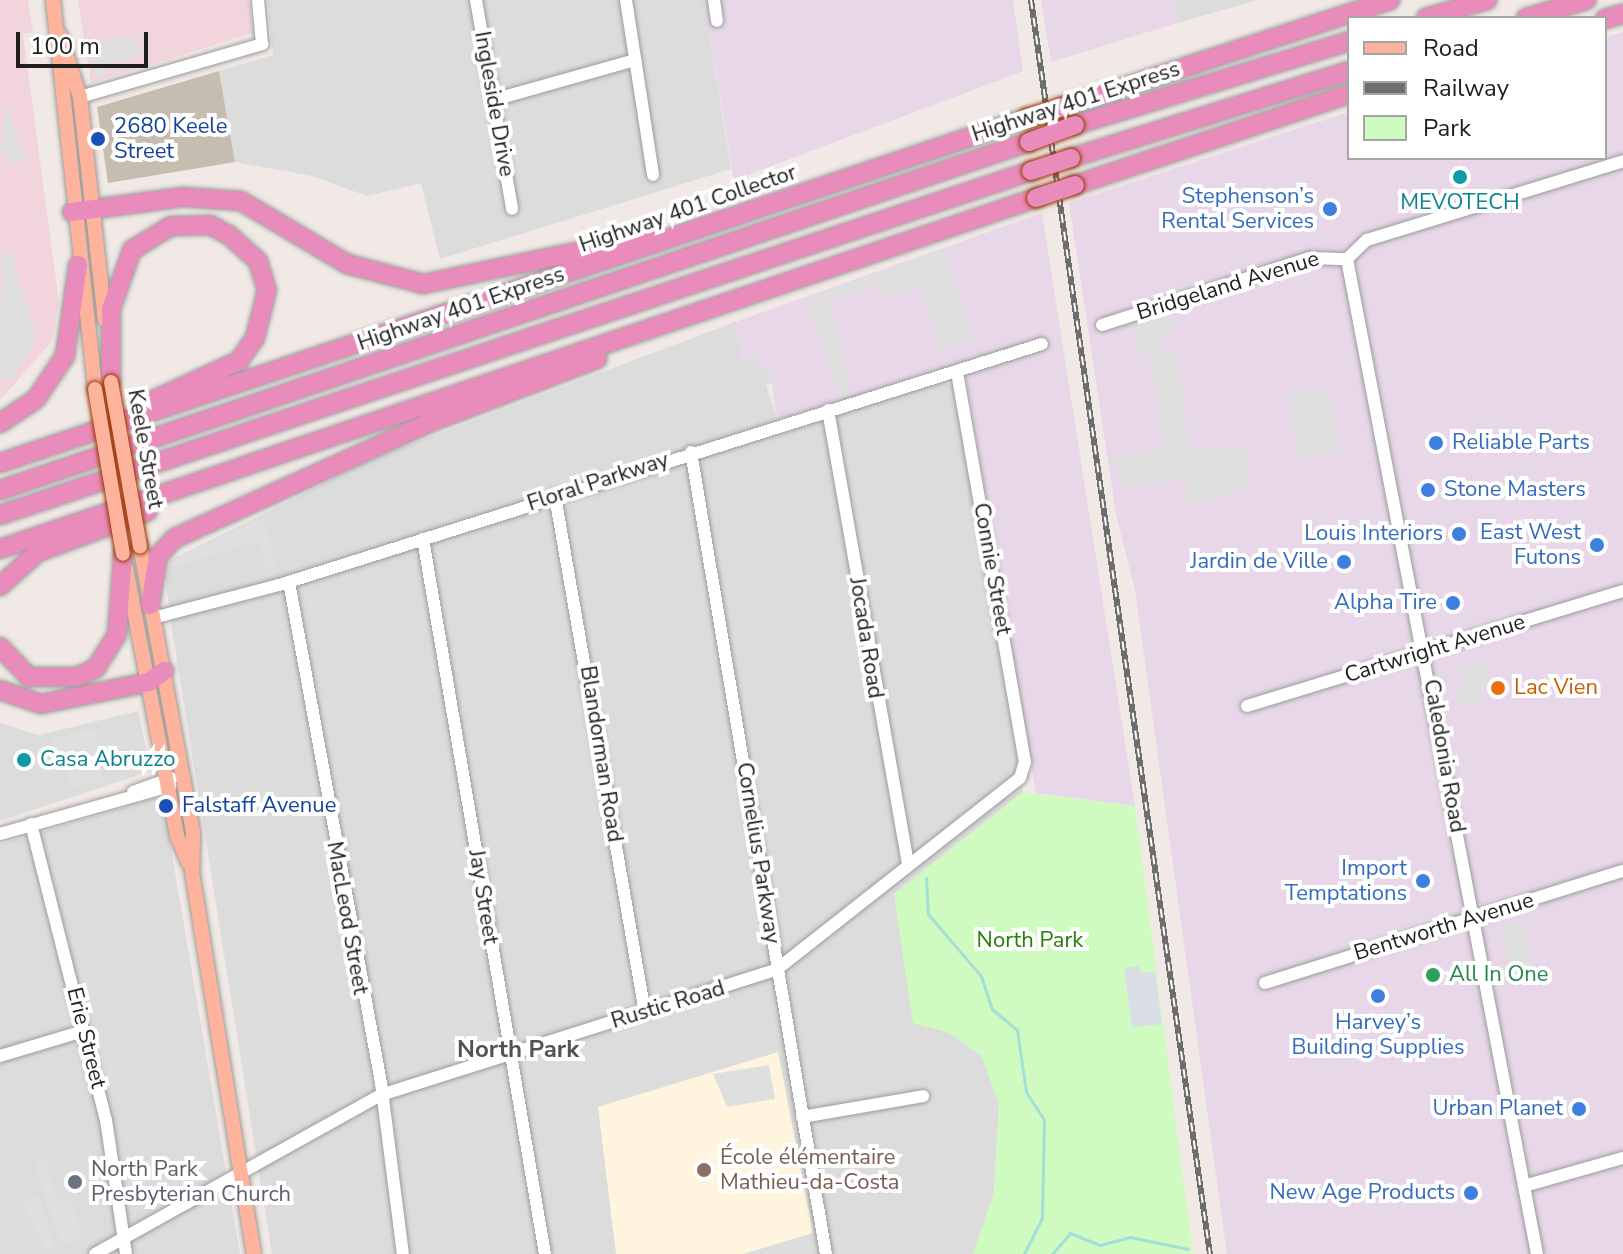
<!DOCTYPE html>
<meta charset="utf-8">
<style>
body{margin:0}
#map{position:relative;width:1623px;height:1254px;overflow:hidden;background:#f0e9e5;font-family:"Nunito Sans",sans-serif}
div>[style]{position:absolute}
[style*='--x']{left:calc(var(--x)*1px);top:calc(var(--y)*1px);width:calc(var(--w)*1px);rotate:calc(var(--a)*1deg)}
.residential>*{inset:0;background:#dddcdc}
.commercial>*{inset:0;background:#f1d4dc}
.industrial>*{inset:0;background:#e7d7e9}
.education>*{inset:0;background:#fff5df}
.construction>*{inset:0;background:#c5beb0}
.park>*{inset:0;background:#cffbc1}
.parking>*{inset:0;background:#dfdfdf;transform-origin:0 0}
.plaza>*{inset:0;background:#d9dde6}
.stream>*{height:3px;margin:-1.5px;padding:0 1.5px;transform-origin:1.5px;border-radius:1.5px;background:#a5ded9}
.roads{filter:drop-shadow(0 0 2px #9c9c9c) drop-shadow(0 0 2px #9c9c9c)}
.minor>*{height:12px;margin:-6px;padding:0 6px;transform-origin:6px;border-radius:6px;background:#fff}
.major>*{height:14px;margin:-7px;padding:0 7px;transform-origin:7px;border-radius:7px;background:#feb49c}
.highway>*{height:18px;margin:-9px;padding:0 9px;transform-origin:9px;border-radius:9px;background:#e98bbb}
.rail>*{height:6px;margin-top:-3px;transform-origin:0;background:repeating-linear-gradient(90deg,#fff 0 9px,#6d6d6d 0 18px);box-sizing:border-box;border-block:2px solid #6d6d6d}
.bridges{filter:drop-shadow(0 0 2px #9a3500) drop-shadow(0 0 2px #9a3500)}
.major-bridge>*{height:14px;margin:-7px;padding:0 7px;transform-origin:7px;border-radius:7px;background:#feb49c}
.highway-bridge>*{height:18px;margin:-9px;padding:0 9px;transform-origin:9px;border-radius:9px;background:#e98bbb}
.dots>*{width:22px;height:22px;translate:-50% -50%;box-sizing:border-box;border:4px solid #fff;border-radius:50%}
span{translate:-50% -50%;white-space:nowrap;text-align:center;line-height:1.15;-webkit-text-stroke:8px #fff;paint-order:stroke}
.street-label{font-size:22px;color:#1f1f1f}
.transit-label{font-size:22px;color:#164399}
.left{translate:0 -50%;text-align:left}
.shop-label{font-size:22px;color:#366cbe}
.right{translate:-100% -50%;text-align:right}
.culture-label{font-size:22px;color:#0d838f}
.food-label{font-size:22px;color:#c56008}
.park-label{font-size:22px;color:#268109}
.leisure-label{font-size:22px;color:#27864d}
.education-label{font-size:22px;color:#785e54}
.worship-label{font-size:22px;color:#5b616d}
.neighbourhood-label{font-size:24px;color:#525252;font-weight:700}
.legend{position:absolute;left:1347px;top:16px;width:260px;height:144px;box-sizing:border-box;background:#fff;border:2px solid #a5a5a5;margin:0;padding:10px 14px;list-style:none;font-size:24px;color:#1f1f1f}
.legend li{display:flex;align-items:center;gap:16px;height:40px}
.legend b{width:40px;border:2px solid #a5a5a5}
.scale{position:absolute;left:16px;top:32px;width:132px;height:36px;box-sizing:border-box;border:4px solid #1f1f1f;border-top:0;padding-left:10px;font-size:24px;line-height:28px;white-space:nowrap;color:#1f1f1f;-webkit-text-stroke:6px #fff;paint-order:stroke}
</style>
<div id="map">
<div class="residential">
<div style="clip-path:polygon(268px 0,704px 0,731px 169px,440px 259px,421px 183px,367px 196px,312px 176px,235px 162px,219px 71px,273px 55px)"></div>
<div style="clip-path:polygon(1174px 0,1258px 0,1177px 23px)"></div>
<div style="clip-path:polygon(735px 322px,742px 362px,757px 358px,770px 371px,773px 382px,766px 385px,782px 433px,944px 381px,954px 387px,1023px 792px,894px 894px,950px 1033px,982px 1056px,999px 1104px,994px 1192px,982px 1241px,973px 1254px,272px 1254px,172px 629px,165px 575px,171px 560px,377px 457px)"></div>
<div style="clip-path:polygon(138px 711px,151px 771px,0 821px,0 723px,39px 735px)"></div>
<div style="clip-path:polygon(162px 796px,240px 1254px,0 1254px,0 844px)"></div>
</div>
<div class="commercial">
<div style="clip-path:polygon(0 0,28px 0,33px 32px,23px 34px,59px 303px,52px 341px,0 400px)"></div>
<div style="clip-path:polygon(78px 0,249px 0,253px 33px,91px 83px)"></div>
</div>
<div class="industrial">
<div style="clip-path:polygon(704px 0,1013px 0,1023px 71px,734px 180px)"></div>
<div style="clip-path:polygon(1041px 0,1174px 0,1177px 23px,1051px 62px)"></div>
<div style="clip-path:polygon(1623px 32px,1623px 1254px,1227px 1254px,1135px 590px,1116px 514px,1069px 203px,1349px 112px,1349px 158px,1605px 158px,1605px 37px)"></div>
<div style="clip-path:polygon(1042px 213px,1135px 806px,1036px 793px,964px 365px,777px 420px,770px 371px,759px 370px,756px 358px,742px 362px,735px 322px)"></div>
</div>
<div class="education">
<div style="clip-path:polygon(778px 1052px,813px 1233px,743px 1254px,616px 1254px,598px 1107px)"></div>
</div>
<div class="construction">
<div style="clip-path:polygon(219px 71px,235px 162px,108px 183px,97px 107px)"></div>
</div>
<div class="park">
<div style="clip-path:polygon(1023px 792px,1135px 806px,1193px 1254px,973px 1254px,994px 1192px,999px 1104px,982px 1056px,950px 1033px,913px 1023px,894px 894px)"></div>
</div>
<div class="parking">
<div style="clip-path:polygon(118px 37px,137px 37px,142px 54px,105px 65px,107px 73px,96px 77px,88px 45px)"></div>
<div style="clip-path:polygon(5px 100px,25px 160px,13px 164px,0 151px)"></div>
<div style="clip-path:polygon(944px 248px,972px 340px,939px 351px,921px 287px,885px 297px,880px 284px,827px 301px,850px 376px,844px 379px,849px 394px,840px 397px,805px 299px)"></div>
<div style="clip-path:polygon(2px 251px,11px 254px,34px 328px,28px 333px,39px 334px,13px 380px,0 378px)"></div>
<div style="clip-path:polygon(1174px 313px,1176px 329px,1159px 333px,1162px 354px,1178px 352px,1189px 449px,1244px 446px,1252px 486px,1189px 506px,1185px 479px,1123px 488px,1110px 458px,1164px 447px,1149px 353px,1138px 354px,1131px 325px)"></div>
<div style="left:1328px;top:387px;width:65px;height:41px;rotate:80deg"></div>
<div style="clip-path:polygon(264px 518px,276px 566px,266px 570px,259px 540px,174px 568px,169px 562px)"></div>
<div style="clip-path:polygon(1483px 657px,1490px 678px,1481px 705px,1457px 704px,1462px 670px)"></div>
<div style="clip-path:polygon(93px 729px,110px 768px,100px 770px,103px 781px,72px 789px,66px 764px,90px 757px,88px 750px,57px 758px,52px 739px)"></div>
<div style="clip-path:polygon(1521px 919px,1534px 959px,1521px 977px,1507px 981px,1502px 966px,1510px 964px,1499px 926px)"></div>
<div style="clip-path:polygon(769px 1065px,775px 1099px,727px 1107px,713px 1074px)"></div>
<div style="clip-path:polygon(45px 1160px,57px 1198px,70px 1200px,84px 1236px,61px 1245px,34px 1164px)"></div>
<div style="clip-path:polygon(38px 1194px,55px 1246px,45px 1249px,22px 1203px)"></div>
</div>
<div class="plaza">
<div style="clip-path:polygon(1139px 966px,1141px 973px,1155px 972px,1162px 1024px,1132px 1027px,1124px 968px)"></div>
</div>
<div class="stream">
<div style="--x:926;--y:878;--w:36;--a:87"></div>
<div style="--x:928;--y:914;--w:82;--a:49.5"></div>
<div style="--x:981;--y:976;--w:35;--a:72"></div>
<div style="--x:992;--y:1009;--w:33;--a:40"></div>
<div style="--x:1017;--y:1030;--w:63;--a:81.7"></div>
<div style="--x:1026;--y:1092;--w:33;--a:57"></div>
<div style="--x:1044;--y:1120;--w:98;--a:91.2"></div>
<div style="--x:1042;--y:1218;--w:40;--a:116.6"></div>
<div style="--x:1052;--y:1254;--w:28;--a:-49"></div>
<div style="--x:1070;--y:1233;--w:32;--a:22"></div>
<div style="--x:1100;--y:1245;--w:31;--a:-15"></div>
<div style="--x:1130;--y:1237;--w:59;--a:11.7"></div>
</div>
<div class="roads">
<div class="minor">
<div style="--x:476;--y:0;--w:212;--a:80.2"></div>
<div style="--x:626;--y:0;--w:177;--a:81.2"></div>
<div style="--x:714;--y:0;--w:21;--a:82"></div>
<div style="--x:80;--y:97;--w:190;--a:-16.2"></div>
<div style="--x:262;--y:44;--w:44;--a:-95.2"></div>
<div style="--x:493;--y:100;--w:148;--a:-15.7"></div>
<div style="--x:1347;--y:259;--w:1013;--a:79.19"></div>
<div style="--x:1347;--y:259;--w:28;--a:-44"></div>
<div style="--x:1367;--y:240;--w:268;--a:-17.1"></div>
<div style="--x:1102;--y:325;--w:219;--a:-17.9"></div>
<div style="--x:1310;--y:258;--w:37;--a:2"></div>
<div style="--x:828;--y:410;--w:462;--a:80"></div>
<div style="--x:691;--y:452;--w:813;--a:80.45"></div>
<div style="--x:555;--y:496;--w:525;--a:80.12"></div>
<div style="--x:423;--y:539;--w:725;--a:80.32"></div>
<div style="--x:289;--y:582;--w:509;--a:79.59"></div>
<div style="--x:381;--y:1083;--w:172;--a:82.7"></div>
<div style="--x:153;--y:618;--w:130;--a:-14.7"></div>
<div style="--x:279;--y:585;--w:800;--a:-17.53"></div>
<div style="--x:1247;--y:706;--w:393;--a:-17"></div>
<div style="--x:133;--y:792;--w:41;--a:-19.7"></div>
<div style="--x:31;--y:824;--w:305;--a:75.8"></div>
<div style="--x:106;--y:1120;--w:135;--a:81.5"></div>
<div style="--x:0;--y:834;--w:177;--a:-15.8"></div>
<div style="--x:1265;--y:983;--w:375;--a:-17.4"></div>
<div style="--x:0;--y:1056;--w:88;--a:-16.6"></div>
<div style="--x:802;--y:1117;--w:123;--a:-9.8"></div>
<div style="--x:1524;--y:1186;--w:103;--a:-15.8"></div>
<div style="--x:95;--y:1254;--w:327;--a:-29.1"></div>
<div style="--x:381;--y:1095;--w:414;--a:-17.6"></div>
<div style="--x:776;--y:970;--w:310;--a:-38.2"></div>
<div style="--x:1020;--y:778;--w:17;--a:-73"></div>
<div style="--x:1025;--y:762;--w:396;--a:-99.9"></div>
</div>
<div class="major">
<div style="--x:53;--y:0;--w:391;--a:83.8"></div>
<div style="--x:60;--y:35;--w:65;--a:72.1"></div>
<div style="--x:80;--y:97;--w:224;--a:83.6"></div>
<div style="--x:140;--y:546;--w:292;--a:79.5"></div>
<div style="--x:193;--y:833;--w:39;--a:91"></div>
<div style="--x:192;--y:872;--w:387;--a:80.8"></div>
<div style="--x:126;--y:568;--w:273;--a:79.2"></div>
<div style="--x:177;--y:836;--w:30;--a:67"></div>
</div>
<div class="highway">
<div style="--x:1426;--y:18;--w:64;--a:-16.4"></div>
<div style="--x:1526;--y:18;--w:63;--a:-16.7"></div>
<div style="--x:1605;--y:19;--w:19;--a:-16"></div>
<div style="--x:1063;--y:107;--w:344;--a:-18.1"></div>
<div style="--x:1075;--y:125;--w:287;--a:-17"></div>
<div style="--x:1071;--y:158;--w:291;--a:-17.4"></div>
<div style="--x:1075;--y:185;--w:289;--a:-18.4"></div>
<div style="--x:72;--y:212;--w:112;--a:-7.7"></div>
<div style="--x:183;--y:197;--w:58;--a:3.9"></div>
<div style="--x:241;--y:201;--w:123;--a:30.7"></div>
<div style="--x:347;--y:264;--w:79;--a:14.7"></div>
<div style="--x:423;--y:284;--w:230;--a:-11.8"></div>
<div style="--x:111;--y:382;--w:73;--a:-90"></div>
<div style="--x:111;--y:309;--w:63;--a:-70.4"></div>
<div style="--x:132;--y:250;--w:46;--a:-31.6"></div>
<div style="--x:171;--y:226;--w:39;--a:-1"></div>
<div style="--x:210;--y:225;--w:21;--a:28"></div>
<div style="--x:229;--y:235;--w:39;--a:42"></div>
<div style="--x:258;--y:261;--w:30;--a:73"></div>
<div style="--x:267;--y:290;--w:49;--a:104"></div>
<div style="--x:255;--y:338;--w:28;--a:125"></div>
<div style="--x:239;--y:361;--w:106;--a:155.4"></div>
<div style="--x:0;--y:423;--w:43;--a:-33.7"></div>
<div style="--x:36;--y:399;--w:52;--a:-56"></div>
<div style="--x:65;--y:356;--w:92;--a:-81.9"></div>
<div style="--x:0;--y:463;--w:1083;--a:-18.57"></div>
<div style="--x:0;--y:490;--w:1086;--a:-18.69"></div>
<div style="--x:0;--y:515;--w:1087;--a:-18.45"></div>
<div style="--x:0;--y:549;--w:1094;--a:-18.72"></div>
<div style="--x:0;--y:586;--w:51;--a:-41.8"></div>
<div style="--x:38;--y:552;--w:117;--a:-20.4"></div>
<div style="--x:150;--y:605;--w:50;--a:-80.7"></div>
<div style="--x:158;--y:556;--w:25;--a:-47"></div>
<div style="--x:175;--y:538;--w:281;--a:-24.4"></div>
<div style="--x:431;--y:422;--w:178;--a:-20.8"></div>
<div style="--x:0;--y:647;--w:42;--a:46"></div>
<div style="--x:29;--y:677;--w:48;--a:0"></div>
<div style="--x:77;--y:677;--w:21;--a:-25"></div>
<div style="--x:96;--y:668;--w:40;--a:-58"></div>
<div style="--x:117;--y:634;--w:80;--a:-85.7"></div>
<div style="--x:0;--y:690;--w:43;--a:18.9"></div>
<div style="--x:41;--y:704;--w:110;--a:-11.5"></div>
<div style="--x:149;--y:682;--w:19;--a:-36"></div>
</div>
</div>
<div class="rail">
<div style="--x:1031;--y:0;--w:1267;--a:81.88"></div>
</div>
<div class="bridges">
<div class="major-bridge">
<div style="--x:111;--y:382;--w:167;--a:80"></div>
<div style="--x:95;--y:389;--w:167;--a:80.4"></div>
</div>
<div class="highway-bridge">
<div style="--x:1027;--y:118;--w:38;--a:-17"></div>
<div style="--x:1029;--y:142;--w:49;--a:-20.3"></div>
<div style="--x:1031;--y:171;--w:42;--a:-18"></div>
<div style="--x:1036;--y:198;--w:41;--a:-18.4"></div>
</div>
</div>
<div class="dots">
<div style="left:98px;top:139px;background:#1a4fb4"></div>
<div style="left:1460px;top:177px;background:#0f9aa8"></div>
<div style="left:1330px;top:209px;background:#3f7fe0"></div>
<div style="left:1436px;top:443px;background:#3f7fe0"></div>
<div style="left:1428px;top:490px;background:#3f7fe0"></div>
<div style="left:1459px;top:534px;background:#3f7fe0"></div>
<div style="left:1597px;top:545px;background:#3f7fe0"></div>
<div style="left:1344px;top:562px;background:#3f7fe0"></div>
<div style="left:1453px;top:603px;background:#3f7fe0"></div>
<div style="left:1498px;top:688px;background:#e8710a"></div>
<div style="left:24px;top:760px;background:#0f9aa8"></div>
<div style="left:166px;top:806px;background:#1a4fb4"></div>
<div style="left:1423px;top:881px;background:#3f7fe0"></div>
<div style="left:1433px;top:975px;background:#2e9e5b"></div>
<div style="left:1378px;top:996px;background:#3f7fe0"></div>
<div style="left:1579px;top:1109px;background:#3f7fe0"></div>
<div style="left:704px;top:1170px;background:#8d6e63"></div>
<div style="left:75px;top:1182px;background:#6b7280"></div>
<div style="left:1471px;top:1193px;background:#3f7fe0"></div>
</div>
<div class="street-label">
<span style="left:1076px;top:102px;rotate:-18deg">Highway 401 Express</span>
<span style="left:494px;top:104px;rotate:80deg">Ingleside Drive</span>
<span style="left:688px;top:209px;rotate:-19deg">Highway 401 Collector</span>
<span style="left:1228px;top:286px;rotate:-17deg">Bridgeland Avenue</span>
<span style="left:461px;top:309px;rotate:-19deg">Highway 401 Express</span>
<span style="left:145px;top:449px;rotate:80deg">Keele Street</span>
<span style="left:598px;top:482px;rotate:-18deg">Floral Parkway</span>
<span style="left:992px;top:569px;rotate:80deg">Connie Street</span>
<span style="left:866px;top:638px;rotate:81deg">Jocada Road</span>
<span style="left:1435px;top:649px;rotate:-17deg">Cartwright Avenue</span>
<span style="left:601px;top:754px;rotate:81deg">Blandorman Road</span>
<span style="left:1444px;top:756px;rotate:80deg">Caledonia Road</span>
<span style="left:758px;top:853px;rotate:81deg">Cornelius Parkway</span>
<span style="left:483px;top:897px;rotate:81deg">Jay Street</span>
<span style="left:347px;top:918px;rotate:80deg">MacLeod Street</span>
<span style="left:1444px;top:927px;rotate:-17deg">Bentworth Avenue</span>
<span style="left:668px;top:1005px;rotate:-17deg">Rustic Road</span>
<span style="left:86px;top:1038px;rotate:76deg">Erie Street</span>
</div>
<div class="transit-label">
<span class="left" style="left:114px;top:139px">2680 Keele<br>Street</span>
<span class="left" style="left:182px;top:806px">Falstaff Avenue</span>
</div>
<div class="shop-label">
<span class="right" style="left:1314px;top:209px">Stephenson’s<br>Rental Services</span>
<span class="left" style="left:1452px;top:443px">Reliable Parts</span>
<span class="left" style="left:1444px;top:490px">Stone Masters</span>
<span class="right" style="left:1581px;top:545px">East West<br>Futons</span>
<span class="right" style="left:1443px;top:534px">Louis Interiors</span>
<span class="right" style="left:1328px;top:562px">Jardin de Ville</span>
<span class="right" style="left:1437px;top:603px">Alpha Tire</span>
<span class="right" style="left:1407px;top:881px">Import<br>Temptations</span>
<span style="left:1378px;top:1035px">Harvey’s<br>Building Supplies</span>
<span class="right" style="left:1563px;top:1109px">Urban Planet</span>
<span class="right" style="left:1455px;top:1193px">New Age Products</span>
</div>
<div class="culture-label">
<span style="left:1460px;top:203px">MEVOTECH</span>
<span class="left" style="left:40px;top:760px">Casa Abruzzo</span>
</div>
<div class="food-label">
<span class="left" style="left:1514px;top:688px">Lac Vien</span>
</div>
<div class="park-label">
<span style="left:1030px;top:941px">North Park</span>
</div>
<div class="leisure-label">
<span class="left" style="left:1449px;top:975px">All In One</span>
</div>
<div class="education-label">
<span class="left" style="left:720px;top:1170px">École élémentaire<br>Mathieu-da-Costa</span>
</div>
<div class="worship-label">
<span class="left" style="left:91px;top:1182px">North Park<br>Presbyterian Church</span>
</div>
<div class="neighbourhood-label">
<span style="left:518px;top:1050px">North Park</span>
</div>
<ul class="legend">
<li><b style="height:10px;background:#feb49c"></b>Road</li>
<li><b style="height:10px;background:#6d6d6d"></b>Railway</li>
<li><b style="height:22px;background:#cffbc1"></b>Park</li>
</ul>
<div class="scale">100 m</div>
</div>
